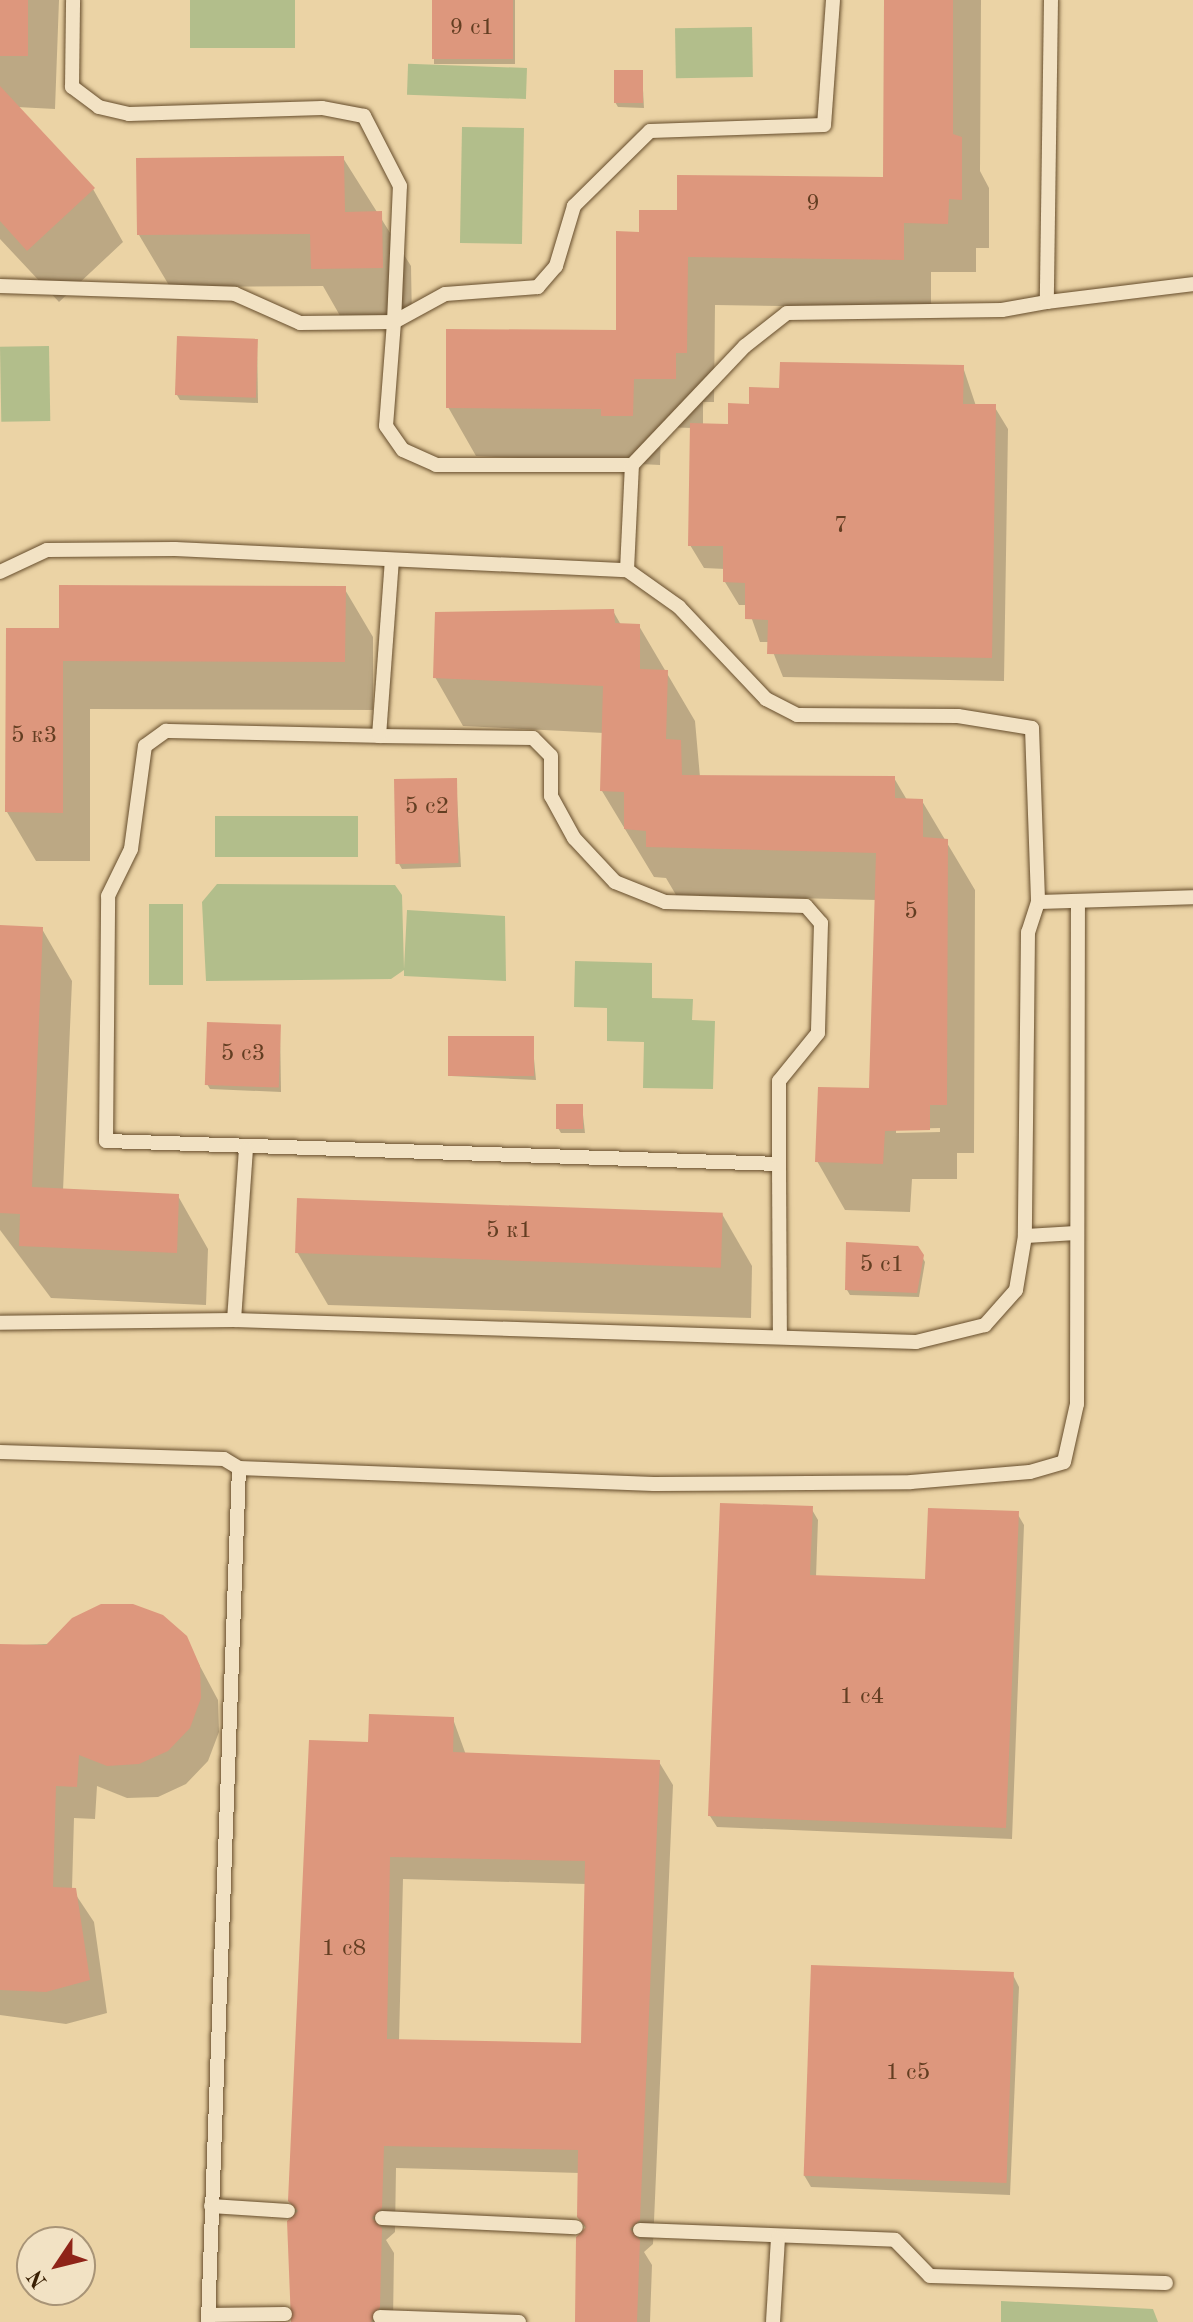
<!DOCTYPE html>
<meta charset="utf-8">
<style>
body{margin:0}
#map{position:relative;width:1193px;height:2322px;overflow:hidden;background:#ebd3a5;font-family:"Old Standard TT",serif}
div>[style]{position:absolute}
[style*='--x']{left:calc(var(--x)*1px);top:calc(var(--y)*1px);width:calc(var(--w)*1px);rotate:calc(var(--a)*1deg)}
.green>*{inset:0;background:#b2be8b;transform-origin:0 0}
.shadow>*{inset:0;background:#0003;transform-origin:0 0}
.building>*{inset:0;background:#dd977d;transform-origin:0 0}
.roads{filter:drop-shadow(0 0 2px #664d2c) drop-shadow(0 0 2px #664d2c)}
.lane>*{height:14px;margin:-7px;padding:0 7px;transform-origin:7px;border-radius:7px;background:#f2e2c4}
span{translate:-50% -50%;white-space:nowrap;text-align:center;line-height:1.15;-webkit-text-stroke:8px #f2e2c4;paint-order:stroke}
.number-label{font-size:24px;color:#633e22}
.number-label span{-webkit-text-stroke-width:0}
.north{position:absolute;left:16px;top:2226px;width:80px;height:80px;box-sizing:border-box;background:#f2e2c4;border:2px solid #a89477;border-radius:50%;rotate:235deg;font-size:22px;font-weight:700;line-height:32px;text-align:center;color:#3a2004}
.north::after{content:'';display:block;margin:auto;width:28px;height:36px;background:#8f2418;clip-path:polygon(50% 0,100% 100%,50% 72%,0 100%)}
</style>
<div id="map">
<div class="green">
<div style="left:190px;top:0;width:105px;height:48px"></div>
<div style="left:752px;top:27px;width:50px;height:77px;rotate:89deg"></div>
<div style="left:527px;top:68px;width:31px;height:119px;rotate:92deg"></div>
<div style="left:462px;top:127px;width:62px;height:116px;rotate:1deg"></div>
<div style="left:49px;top:346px;width:75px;height:49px;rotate:89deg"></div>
<div style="left:215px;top:816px;width:143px;height:41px"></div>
<div style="clip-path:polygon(217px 884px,395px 885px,402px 895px,404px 969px,407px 910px,505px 916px,506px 981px,404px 976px,404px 970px,391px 979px,206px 981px,202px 902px)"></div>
<div style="left:149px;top:904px;width:34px;height:81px"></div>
<div style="clip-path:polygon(575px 961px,652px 963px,652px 998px,693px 999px,692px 1020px,715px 1021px,713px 1089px,643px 1088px,644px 1042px,607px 1041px,607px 1008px,574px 1007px)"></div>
<div style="clip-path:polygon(1001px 2301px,1153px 2309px,1158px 2322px,1001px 2322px)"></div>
</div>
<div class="shadow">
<div style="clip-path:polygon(0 0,59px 0,55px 109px,17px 107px,93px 189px,123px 242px,59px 302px,0 239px)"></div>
<div style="left:434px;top:0;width:81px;height:64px"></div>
<div style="clip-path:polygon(885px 0,981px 0,980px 171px,989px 188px,989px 248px,976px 248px,976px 272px,931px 272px,931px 308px,715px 305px,714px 402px,703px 402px,703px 425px,731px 426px,781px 390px,963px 367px,976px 406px,994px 406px,1008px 429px,1004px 681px,783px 677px,769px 642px,760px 642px,747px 605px,739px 605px,725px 582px,725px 569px,704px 568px,690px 545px,692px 428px,661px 427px,660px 465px,476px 456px,448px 407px,618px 332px,641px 234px,679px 212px,885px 179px)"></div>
<div style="clip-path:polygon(642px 72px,644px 108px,618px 107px,615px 102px)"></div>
<div style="clip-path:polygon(343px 158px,411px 266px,412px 320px,343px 321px,323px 286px,170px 287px,139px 235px)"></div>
<div style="clip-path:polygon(257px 341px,258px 403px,180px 400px,177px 395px)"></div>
<div style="clip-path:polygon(344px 588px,373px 637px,373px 710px,90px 709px,90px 861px,36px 861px,7px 812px,61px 630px)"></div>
<div style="clip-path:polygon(evenodd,613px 611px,621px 625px,639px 626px,695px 721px,700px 777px,894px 778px,907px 800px,922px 801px,975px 890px,974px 1153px,957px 1153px,957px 1179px,912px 1179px,910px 1212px,845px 1210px,817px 1161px,870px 1090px,877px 900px,676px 895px,666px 878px,654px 877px,602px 791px,604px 733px,463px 726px,435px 677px,613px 611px,940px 1128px,940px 1132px,896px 1133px,896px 1129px,940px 1128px)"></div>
<div style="clip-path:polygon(456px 780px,461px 867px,402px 869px,399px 864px)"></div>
<div style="clip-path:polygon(0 927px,42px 929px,72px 981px,63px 1191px,178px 1196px,208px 1249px,206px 1305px,51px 1298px,0 1230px)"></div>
<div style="clip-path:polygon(280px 1027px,281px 1092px,210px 1089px,207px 1084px)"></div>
<div style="clip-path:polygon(532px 1038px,536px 1080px,451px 1076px)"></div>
<div style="clip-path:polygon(582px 1106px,585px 1133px,561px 1133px,558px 1128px)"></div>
<div style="clip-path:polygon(722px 1214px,752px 1266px,751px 1318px,328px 1305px,297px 1252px)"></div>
<div style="clip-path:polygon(917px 1248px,925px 1262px,919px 1297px,850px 1295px,847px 1290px)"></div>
<div style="clip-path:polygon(811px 1508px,818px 1520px,816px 1577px,927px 1581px,1017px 1513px,1024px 1525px,1012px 1839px,717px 1827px,710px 1816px)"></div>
<div style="clip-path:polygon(185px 1638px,218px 1700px,219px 1732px,208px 1761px,186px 1784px,158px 1797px,127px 1798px,97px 1786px,95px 1819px,74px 1818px,72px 1889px,94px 1922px,107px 2013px,66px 2024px,0 2015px,0 1646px)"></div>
<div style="clip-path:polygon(evenodd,453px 1719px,466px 1755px,659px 1762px,673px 1785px,653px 2244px,644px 2252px,652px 2265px,650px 2322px,577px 2322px,586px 2229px,579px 2217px,580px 2173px,396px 2168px,395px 2232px,386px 2240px,394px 2253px,393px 2322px,291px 2322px,311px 1742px,370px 1744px,453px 1719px,403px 1879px,586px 1884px,583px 2045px,399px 2041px,403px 1879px)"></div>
<div style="clip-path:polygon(1013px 1975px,1019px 1987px,1010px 2195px,811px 2187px,804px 2175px)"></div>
</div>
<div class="building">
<div style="left:0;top:0;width:28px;height:56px"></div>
<div style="left:432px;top:0;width:81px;height:59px"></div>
<div style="clip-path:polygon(884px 0,953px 0,953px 134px,962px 137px,962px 200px,949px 199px,948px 224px,904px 223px,904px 260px,688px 257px,687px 353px,676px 353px,676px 379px,634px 379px,633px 416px,601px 416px,601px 409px,446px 408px,446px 329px,616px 330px,616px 231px,639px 232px,639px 210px,677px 210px,677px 175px,883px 177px)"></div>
<div style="left:614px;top:70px;width:29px;height:33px"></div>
<div style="clip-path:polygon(0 86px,95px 188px,27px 251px,0 221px)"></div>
<div style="clip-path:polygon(344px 156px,345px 212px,382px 211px,383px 268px,311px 269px,310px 234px,137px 235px,136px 158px)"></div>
<div style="left:177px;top:336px;width:81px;height:59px;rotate:2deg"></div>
<div style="clip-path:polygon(780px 362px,964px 365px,963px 404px,996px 404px,992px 658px,767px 654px,768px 620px,745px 619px,745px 583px,723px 582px,723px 546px,688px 546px,690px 423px,728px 424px,728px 403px,749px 404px,749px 387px,779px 388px)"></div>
<div style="clip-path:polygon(59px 585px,346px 586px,345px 662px,63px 661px,63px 813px,5px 812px,6px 628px,59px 628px)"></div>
<div style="clip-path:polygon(614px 609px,615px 623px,640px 624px,640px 669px,668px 670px,666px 739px,681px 740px,682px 775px,895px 776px,895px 798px,923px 799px,923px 837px,948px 839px,947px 1105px,930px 1105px,930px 1130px,885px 1131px,883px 1164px,815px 1162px,818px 1087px,869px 1088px,876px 853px,646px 847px,646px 831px,624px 829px,624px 792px,600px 791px,603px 686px,433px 678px,435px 612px)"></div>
<div style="left:457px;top:778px;width:85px;height:63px;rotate:89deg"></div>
<div style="clip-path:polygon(0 925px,43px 927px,32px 1187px,179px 1194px,177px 1253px,19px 1246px,20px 1214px,0 1213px)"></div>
<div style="left:207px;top:1022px;width:74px;height:63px;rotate:2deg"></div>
<div style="left:534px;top:1036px;width:40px;height:86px;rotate:90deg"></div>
<div style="left:583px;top:1104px;width:25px;height:27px;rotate:90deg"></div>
<div style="left:297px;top:1198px;width:426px;height:55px;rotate:2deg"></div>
<div style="clip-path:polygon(846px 1242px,918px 1246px,924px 1255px,917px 1293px,845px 1290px)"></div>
<div style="clip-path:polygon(720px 1503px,813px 1506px,810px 1575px,925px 1579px,928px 1508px,1019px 1511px,1006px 1828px,708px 1816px)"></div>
<div style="clip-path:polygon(101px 1604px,133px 1604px,163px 1615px,187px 1636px,200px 1666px,201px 1698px,190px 1728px,168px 1751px,139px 1764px,107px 1766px,79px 1755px,77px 1787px,56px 1786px,53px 1887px,76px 1888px,90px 1980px,46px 1992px,0 1990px,0 1644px,46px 1645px,72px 1618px)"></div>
<div style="clip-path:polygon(evenodd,369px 1714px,454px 1717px,453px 1752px,660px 1760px,640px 2220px,630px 2229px,640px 2240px,637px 2322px,575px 2322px,576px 2237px,586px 2227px,577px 2217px,578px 2150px,384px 2146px,382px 2208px,372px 2218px,382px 2228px,380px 2307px,371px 2322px,291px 2322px,287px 2221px,298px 2211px,288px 2201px,309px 1740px,368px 1742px,369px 1714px,390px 1857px,585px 1861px,581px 2043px,387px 2039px,390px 1857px)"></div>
<div style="left:811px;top:1965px;width:203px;height:211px;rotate:2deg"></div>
</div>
<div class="roads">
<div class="lane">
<div style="--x:833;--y:0;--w:125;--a:94.1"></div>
<div style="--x:824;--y:125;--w:174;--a:178"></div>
<div style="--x:650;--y:131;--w:107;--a:135.4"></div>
<div style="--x:574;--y:206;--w:63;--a:106.7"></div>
<div style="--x:556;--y:266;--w:28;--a:131"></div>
<div style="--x:538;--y:287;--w:93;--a:175.7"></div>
<div style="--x:445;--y:294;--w:58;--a:151.2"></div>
<div style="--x:394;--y:322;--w:104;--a:94.4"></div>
<div style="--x:386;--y:426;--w:29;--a:55"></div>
<div style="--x:403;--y:450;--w:36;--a:24"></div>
<div style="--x:436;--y:465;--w:196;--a:0"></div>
<div style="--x:632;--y:465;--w:164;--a:-46.5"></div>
<div style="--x:745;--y:346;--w:53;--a:-38.2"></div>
<div style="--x:787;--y:313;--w:215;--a:-0.8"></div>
<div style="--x:1002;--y:310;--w:46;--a:-10.1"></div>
<div style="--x:1051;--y:0;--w:302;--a:90.8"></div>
<div style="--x:1047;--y:302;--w:147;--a:-7"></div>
<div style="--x:0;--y:286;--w:235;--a:1.9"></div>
<div style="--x:235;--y:294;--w:71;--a:24"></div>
<div style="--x:300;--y:323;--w:94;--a:-0.6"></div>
<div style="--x:394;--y:322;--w:136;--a:-87.5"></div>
<div style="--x:400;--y:186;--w:79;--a:-117.2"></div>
<div style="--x:364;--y:116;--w:43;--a:-169.2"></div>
<div style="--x:322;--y:108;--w:193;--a:178.2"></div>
<div style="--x:129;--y:114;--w:31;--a:-167"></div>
<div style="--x:99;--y:107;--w:34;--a:-143"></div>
<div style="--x:72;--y:87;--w:87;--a:-89.3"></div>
<div style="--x:627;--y:570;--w:105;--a:-87.3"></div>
<div style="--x:0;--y:572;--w:52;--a:-25.1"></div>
<div style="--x:47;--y:550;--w:128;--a:-0.4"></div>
<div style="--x:175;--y:549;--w:452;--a:2.7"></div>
<div style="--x:627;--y:570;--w:64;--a:35.4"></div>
<div style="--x:679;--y:607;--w:127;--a:46.6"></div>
<div style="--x:766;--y:699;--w:35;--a:27"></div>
<div style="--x:797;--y:715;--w:161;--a:0.4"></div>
<div style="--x:958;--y:716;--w:75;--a:9.2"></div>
<div style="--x:1032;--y:728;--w:174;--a:88"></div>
<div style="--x:1038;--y:902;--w:32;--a:108"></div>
<div style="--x:1028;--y:932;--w:304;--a:90.6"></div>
<div style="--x:1025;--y:1236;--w:55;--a:99.5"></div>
<div style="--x:1016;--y:1290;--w:47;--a:131.5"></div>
<div style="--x:985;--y:1325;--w:71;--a:166.2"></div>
<div style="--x:916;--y:1342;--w:682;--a:-178.15"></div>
<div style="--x:234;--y:1320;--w:234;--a:179.3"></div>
<div style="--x:379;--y:736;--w:154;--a:0.7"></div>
<div style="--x:533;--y:738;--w:25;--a:45"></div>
<div style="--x:551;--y:756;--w:40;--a:90"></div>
<div style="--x:551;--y:796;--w:48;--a:61.3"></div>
<div style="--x:574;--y:838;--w:60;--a:47"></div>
<div style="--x:615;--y:882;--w:54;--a:21.8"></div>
<div style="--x:665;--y:902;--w:141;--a:1.6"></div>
<div style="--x:806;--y:906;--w:23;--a:49"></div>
<div style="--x:821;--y:923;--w:110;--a:91.6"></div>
<div style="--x:818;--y:1033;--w:62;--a:129.1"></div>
<div style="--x:779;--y:1081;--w:83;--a:90"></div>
<div style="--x:779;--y:1164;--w:673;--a:-178.04"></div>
<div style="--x:106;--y:1141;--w:245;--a:-89.5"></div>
<div style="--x:108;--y:896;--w:52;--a:-63.9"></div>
<div style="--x:131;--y:849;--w:104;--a:-82.3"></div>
<div style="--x:145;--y:746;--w:26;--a:-36"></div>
<div style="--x:166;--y:731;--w:213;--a:1.3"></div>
<div style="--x:379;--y:736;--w:175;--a:-85.8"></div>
<div style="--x:1038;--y:902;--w:155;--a:-1.8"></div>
<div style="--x:779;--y:1164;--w:173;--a:89.7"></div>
<div style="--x:1025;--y:1236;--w:52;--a:-3.3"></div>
<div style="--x:234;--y:1320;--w:171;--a:-86"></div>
<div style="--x:0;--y:1452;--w:224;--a:1.8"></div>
<div style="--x:224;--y:1459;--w:17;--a:31"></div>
<div style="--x:239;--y:1468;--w:855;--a:92.08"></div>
<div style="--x:239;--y:1468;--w:415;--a:2.2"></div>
<div style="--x:654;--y:1484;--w:257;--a:-0.4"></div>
<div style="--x:911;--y:1482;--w:119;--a:-4.8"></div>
<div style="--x:1030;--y:1472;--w:35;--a:-16"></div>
<div style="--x:1064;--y:1462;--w:59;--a:-77.4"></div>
<div style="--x:1077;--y:1404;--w:500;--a:-89.89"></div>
<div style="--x:211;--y:2206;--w:77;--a:3.7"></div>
<div style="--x:382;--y:2218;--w:194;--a:2.7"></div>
<div style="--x:640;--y:2230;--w:255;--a:2.2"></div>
<div style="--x:895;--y:2240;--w:50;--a:45.8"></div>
<div style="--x:930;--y:2276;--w:236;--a:1.7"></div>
<div style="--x:208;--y:2315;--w:77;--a:-0.7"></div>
<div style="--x:380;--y:2317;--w:139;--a:2.1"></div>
<div style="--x:773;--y:2322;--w:85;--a:-86.6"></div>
</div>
</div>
<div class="number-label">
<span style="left:472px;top:29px">9 с1</span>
<span style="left:813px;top:205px">9</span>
<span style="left:841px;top:527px">7</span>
<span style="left:34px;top:737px">5 к3</span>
<span style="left:427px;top:808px">5 с2</span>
<span style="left:911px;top:913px">5</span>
<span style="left:243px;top:1055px">5 с3</span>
<span style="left:509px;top:1232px">5 к1</span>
<span style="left:882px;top:1266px">5 с1</span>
<span style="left:862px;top:1698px">1 с4</span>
<span style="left:344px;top:1950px">1 с8</span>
<span style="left:908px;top:2074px">1 с5</span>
</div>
<div class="north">N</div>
</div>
